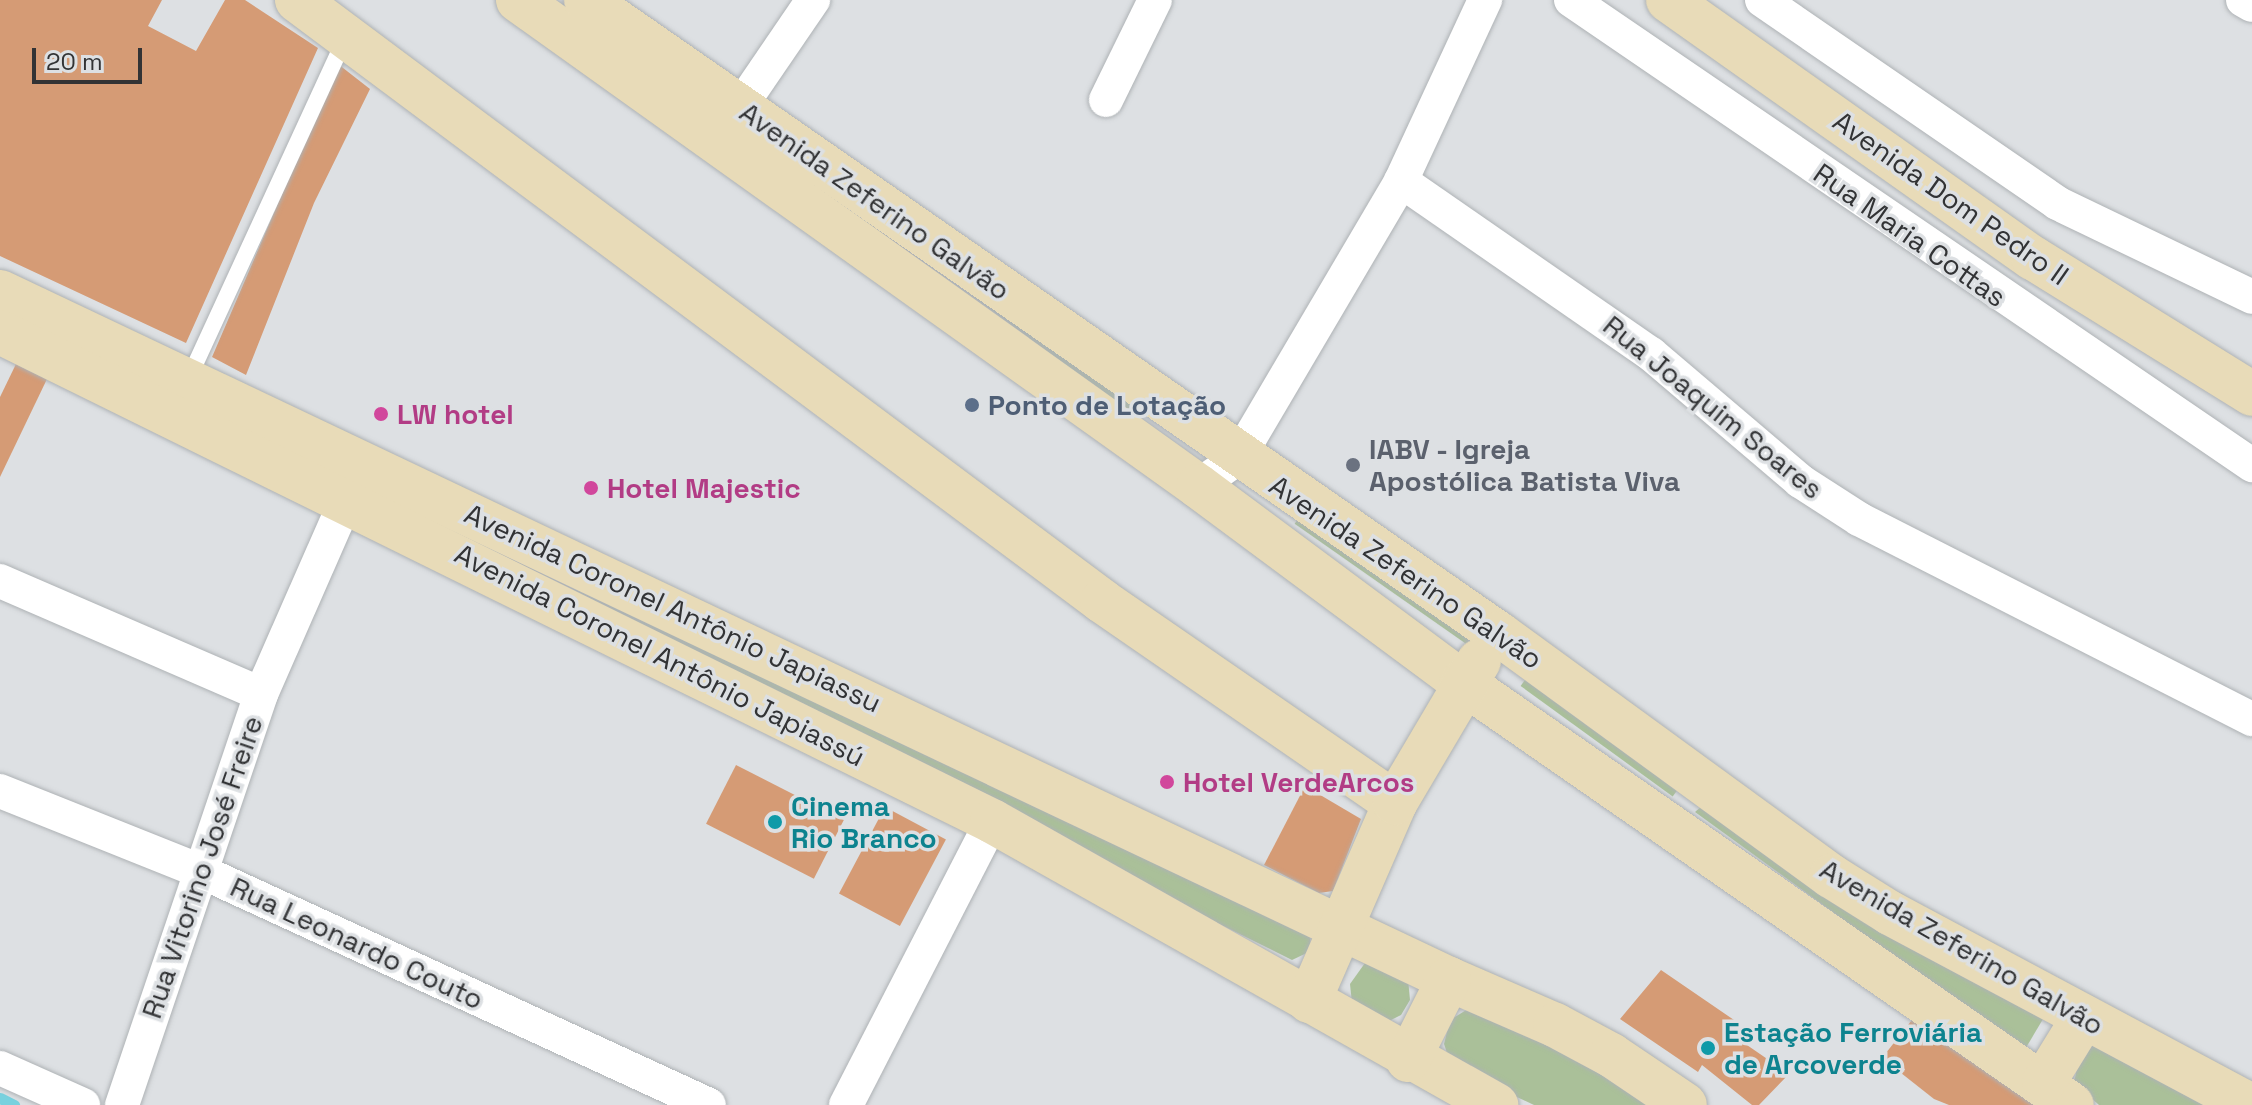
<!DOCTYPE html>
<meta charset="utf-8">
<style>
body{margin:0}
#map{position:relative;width:2252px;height:1105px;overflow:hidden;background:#dde0e3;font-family:"Space Grotesk",sans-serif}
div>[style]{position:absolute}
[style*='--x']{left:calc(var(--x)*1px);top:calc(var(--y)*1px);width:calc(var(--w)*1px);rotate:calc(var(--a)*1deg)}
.green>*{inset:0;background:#aac099;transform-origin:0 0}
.stream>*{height:11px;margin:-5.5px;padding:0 5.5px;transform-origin:5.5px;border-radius:5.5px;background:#78d1de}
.building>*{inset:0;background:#d59b75;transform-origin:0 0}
.roads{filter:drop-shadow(0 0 2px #aeb2b5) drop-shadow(0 0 2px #aeb2b5)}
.lane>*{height:16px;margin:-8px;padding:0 8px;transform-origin:8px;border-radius:8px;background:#fff}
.street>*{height:34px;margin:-17px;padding:0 17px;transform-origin:17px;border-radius:17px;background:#fff}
.secondary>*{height:44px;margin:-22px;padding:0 22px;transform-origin:22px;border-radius:22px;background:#e8dbb8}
.dots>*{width:22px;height:22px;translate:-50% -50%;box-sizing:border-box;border:4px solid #dde0e3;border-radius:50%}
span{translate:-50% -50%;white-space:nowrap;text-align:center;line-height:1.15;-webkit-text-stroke:7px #dde0e3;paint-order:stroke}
.street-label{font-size:28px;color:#323335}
.service-label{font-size:28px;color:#4e5e75;font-weight:700}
.left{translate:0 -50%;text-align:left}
.hotel-label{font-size:28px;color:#b23c85;font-weight:700}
.worship-label{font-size:28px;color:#5b616d;font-weight:700}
.culture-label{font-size:28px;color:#0d838f;font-weight:700}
.scale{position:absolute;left:32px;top:48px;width:110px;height:36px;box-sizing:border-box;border:4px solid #323335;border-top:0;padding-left:10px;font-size:24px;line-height:28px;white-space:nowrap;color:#323335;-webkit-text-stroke:6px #dde0e3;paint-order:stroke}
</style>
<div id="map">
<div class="green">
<div style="clip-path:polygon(978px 280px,1146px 398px,1132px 415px,970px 294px)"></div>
<div style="left:1305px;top:509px;width:210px;height:18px;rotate:35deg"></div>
<div style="clip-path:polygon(576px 589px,1309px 926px,1311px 951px,1292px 960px,574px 604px)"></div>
<div style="left:1530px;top:673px;width:188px;height:16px;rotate:36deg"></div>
<div style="clip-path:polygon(1703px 805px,2049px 1009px,2024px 1051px,1695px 812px)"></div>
<div style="clip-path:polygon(1365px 963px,1408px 979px,1410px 1000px,1401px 1015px,1381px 1025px,1352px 1003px,1350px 984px)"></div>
<div style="clip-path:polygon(1468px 1009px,1491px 1009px,1659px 1105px,1534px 1105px,1452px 1067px,1444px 1044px,1450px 1020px)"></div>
<div style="clip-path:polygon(2088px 1043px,2221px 1105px,2099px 1105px,2074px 1083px,2079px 1058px)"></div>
</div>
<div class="stream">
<div style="--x:0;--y:1098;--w:16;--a:27"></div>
</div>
<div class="building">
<div style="clip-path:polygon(0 0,162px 0,148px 26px,196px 51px,225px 0,245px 0,318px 48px,186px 343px,0 256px)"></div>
<div style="clip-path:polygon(338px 64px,370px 89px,314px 203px,246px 375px,212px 357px)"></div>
<div style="clip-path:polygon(16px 364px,47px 379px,0 477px,0 397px)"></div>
<div style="left:736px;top:765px;width:121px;height:66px;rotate:27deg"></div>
<div style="clip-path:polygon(1305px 786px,1361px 819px,1333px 891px,1319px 893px,1264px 865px)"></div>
<div style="left:885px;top:807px;width:69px;height:98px;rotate:28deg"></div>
<div style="clip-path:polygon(1661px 970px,1734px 1020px,1728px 1032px,1789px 1074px,1759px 1105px,1752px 1105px,1702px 1065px,1698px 1072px,1620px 1019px)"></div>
<div style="clip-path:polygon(1919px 1011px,2037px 1105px,1949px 1105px,1934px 1099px,1882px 1058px)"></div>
</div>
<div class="roads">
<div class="lane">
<div style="--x:188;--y:380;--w:376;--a:-65.3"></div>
</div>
<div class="street">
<div style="--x:1571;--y:0;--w:825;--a:34.33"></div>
<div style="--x:1762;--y:0;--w:358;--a:34.5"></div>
<div style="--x:2057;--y:203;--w:216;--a:25.7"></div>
<div style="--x:2243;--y:0;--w:10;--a:29"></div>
<div style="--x:1106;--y:100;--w:111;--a:-63.9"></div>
<div style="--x:727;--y:126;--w:153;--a:-55.7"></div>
<div style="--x:1401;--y:181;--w:304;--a:34.7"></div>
<div style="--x:1651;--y:354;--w:196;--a:40.4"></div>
<div style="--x:1800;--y:481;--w:70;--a:32.8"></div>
<div style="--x:1859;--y:519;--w:441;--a:27"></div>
<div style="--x:1198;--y:486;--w:49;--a:-35"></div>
<div style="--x:1238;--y:458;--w:321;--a:-59.5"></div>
<div style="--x:1401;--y:181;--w:200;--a:-65.1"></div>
<div style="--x:0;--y:581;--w:284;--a:23.4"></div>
<div style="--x:0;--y:791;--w:215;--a:21.8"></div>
<div style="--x:200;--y:871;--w:560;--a:24.69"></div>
<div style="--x:0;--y:1068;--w:91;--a:24"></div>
<div style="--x:122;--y:1105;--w:434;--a:-71.3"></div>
<div style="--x:261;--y:694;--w:212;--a:-66.3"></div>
<div style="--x:846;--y:1105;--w:319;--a:-62.8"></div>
</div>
<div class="secondary">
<div style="--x:297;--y:0;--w:1005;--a:36.74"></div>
<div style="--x:1102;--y:601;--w:356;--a:34.6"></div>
<div style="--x:518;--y:0;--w:836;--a:35.55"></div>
<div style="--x:1198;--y:486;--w:329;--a:36.6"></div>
<div style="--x:1462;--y:682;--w:742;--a:34.74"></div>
<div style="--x:586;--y:0;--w:1112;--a:34.78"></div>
<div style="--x:1499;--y:634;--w:411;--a:36.1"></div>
<div style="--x:1831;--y:876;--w:70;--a:32.1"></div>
<div style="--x:1890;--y:913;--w:407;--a:28.1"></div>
<div style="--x:1668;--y:0;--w:447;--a:35.3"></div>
<div style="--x:2033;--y:258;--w:258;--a:31.8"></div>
<div style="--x:0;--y:292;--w:1604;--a:25.37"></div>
<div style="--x:1449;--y:979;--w:116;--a:23.5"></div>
<div style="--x:1555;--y:1025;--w:64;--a:28.2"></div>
<div style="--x:1611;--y:1055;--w:89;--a:34"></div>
<div style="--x:0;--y:332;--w:1106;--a:26.24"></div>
<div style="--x:992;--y:821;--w:579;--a:29.4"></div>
<div style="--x:1309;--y:1001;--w:216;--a:-66.5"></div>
<div style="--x:1395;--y:803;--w:165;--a:-59.4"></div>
<div style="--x:1408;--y:1060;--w:91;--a:-63.2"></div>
<div style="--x:2044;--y:1082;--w:76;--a:-58.4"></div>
</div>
</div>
<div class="dots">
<div style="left:972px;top:405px;background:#5c6f8a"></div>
<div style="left:381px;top:414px;background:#d1479c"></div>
<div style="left:1353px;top:465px;background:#6b7280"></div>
<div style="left:591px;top:488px;background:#d1479c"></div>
<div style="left:1167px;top:782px;background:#d1479c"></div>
<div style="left:775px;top:822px;background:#0f9aa8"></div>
<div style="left:1708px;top:1048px;background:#0f9aa8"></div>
</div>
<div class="street-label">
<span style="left:1951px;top:198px;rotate:35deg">Avenida Dom Pedro II</span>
<span style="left:875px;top:201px;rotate:35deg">Avenida Zeferino Galvão</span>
<span style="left:1910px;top:235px;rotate:35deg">Rua Maria Cottas</span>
<span style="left:1713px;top:407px;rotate:39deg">Rua Joaquim Soares</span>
<span style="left:1406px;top:572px;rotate:34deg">Avenida Zeferino Galvão</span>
<span style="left:673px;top:608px;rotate:25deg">Avenida Coronel Antônio Japiassu</span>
<span style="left:660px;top:655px;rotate:27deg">Avenida Coronel Antônio Japiassú</span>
<span style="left:202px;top:867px;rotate:-71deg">Rua Vitorino José Freire</span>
<span style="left:357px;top:943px;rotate:25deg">Rua Leonardo Couto</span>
<span style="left:1962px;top:947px;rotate:30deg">Avenida Zeferino Galvão</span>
</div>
<div class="service-label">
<span class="left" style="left:988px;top:405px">Ponto de Lotação</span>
</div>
<div class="hotel-label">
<span class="left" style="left:397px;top:414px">LW hotel</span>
<span class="left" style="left:607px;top:488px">Hotel Majestic</span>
<span class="left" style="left:1183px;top:782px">Hotel VerdeArcos</span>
</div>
<div class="worship-label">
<span class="left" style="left:1369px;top:465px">IABV - Igreja<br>Apostólica Batista Viva</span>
</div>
<div class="culture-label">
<span class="left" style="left:791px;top:822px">Cinema<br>Rio Branco</span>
<span class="left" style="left:1724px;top:1048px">Estação Ferroviária<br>de Arcoverde</span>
</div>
<div class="scale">20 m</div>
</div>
